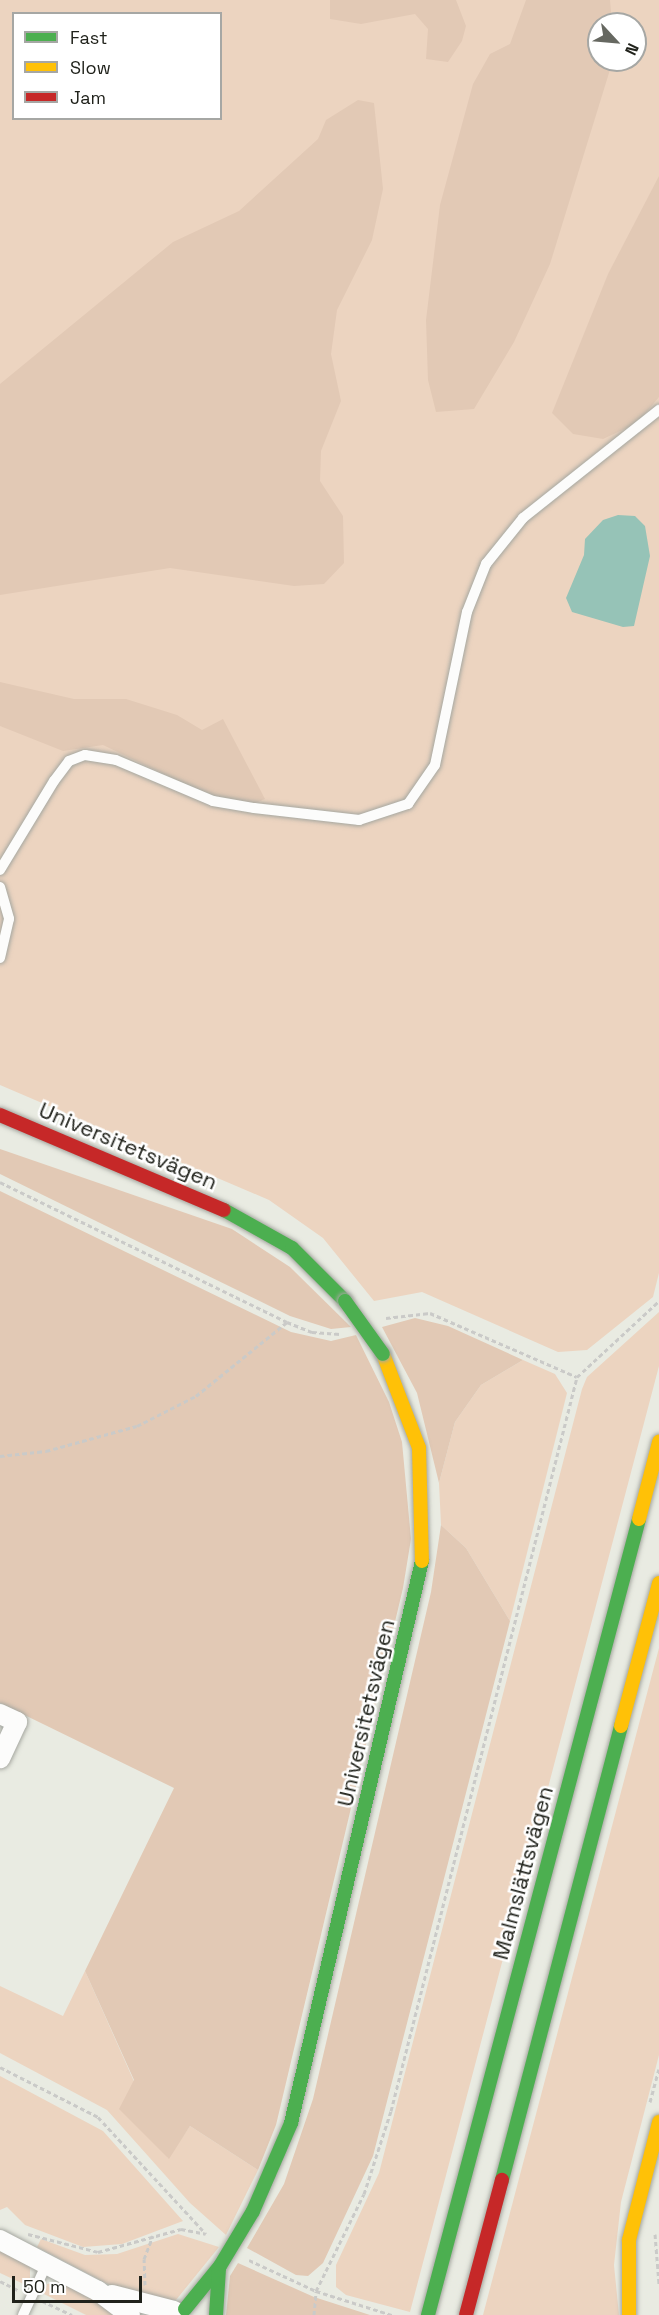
<!DOCTYPE html>
<meta charset="utf-8">
<style>
body{margin:0}
#map{position:relative;width:659px;height:2315px;overflow:hidden;background:#e9ebe2;font-family:"Space Grotesk",sans-serif}
div>[style]{position:absolute}
[style*='--x']{left:calc(var(--x)*1px);top:calc(var(--y)*1px);width:calc(var(--w)*1px);rotate:calc(var(--a)*1deg)}
.green>*{inset:0;background:#ecd4c0}
.forest>*{inset:0;background:#e2c9b5}
.water>*{inset:0;background:#96c3b7}
.path>*{height:3px;margin-top:-1.5px;transform-origin:0;background:repeating-linear-gradient(90deg,#cacac8 0 4.5px,transparent 0 7.5px)}
.roads{filter:drop-shadow(0 0 2px #a5a7a0) drop-shadow(0 0 2px #a5a7a0)}
.lane>*{height:10px;margin:-5px;padding:0 5px;transform-origin:5px;border-radius:5px;background:#fcfcfb}
.street>*{height:20px;margin:-10px;padding:0 10px;transform-origin:10px;border-radius:10px;background:#fcfcfb}
.fast>*{height:14px;margin:-7px;padding:0 7px;transform-origin:7px;border-radius:7px;background:#4caf50}
.slow>*{height:14px;margin:-7px;padding:0 7px;transform-origin:7px;border-radius:7px;background:#ffc107}
.jam>*{height:14px;margin:-7px;padding:0 7px;transform-origin:7px;border-radius:7px;background:#c62828}
.bridges{filter:drop-shadow(0 0 2px #a5a7a0) drop-shadow(0 0 2px #a5a7a0)}
.fast-bridge>*{height:14px;margin:-7px;padding:0 7px;transform-origin:7px;border-radius:7px;background:#4caf50}
span{translate:-50% -50%;white-space:nowrap;text-align:center;line-height:1.15;-webkit-text-stroke:5px #fff;paint-order:stroke}
.street-label{font-size:22px;color:#20221b}
.legend{position:absolute;left:12px;top:12px;width:210px;height:108px;box-sizing:border-box;background:#fff;border:2px solid #a6a7a4;margin:0;padding:8px 10px;list-style:none;font-size:18px;color:#20221b}
.legend li{display:flex;align-items:center;gap:12px;height:30px}
.legend b{width:30px;border:2px solid #a6a7a4}
.north{position:absolute;left:587px;top:12px;width:60px;height:60px;box-sizing:border-box;background:#fff;border:2px solid #a6a7a4;border-radius:50%;rotate:116deg;font-size:16px;font-weight:700;line-height:24px;text-align:center;color:#20221b}
.north::after{content:'';display:block;margin:auto;width:21px;height:27px;background:#666861;clip-path:polygon(50% 0,100% 100%,50% 72%,0 100%)}
.scale{position:absolute;left:12px;top:2276px;width:130px;height:27px;box-sizing:border-box;border:3px solid #20221b;border-top:0;padding-left:8px;font-size:18px;line-height:21px;white-space:nowrap;color:#20221b;-webkit-text-stroke:4px #fff;paint-order:stroke}
</style>
<div id="map">
<div class="green">
<div style="clip-path:polygon(evenodd,0 0,659px 0,659px 1273px,653px 1297px,587px 1350px,558px 1352px,422px 1292px,374px 1301px,323px 1238px,269px 1200px,0 1085px,0 0,14px 14px,220px 14px,220px 118px,14px 118px,14px 14px,0 0,599px 24px,635px 24px,635px 60px,599px 60px,599px 24px)"></div>
<div style="clip-path:polygon(659px 1312px,659px 1366px,410px 2312px,346px 2295px,336px 2287px,336px 2265px,379px 2173px,582px 1389px,587px 1377px)"></div>
<div style="clip-path:polygon(523px 1360px,555px 1374px,567px 1393px,510px 1621px,466px 1548px,441px 1525px,439px 1483px,455px 1422px,481px 1385px)"></div>
<div style="clip-path:polygon(659px 1648px,659px 2055px,621px 2202px,614px 2265px,619px 2315px,483px 2315px)"></div>
<div style="clip-path:polygon(85px 1971px,168px 2158px,190px 2126px,258px 2170px,226px 2235px,190px 2203px,107px 2110px,0 2053px,0 1986px,63px 2016px)"></div>
<div style="clip-path:polygon(0 2076px,103px 2131px,183px 2221px,122px 2244px,83px 2247px,25px 2225px,7px 2207px,0 2210px)"></div>
<div style="clip-path:polygon(178px 2234px,219px 2247px,176px 2300px,163px 2301px,123px 2292px,37px 2247px,41px 2239px,85px 2255px,117px 2254px)"></div>
<div style="clip-path:polygon(0 2250px,30px 2265px,30px 2287px,0 2273px)"></div>
<div style="clip-path:polygon(61px 2281px,80px 2291px,119px 2315px,86px 2315px,44px 2294px,47px 2284px)"></div>
</div>
<div class="forest">
<div style="clip-path:polygon(330px 0,456px 0,466px 26px,462px 41px,448px 62px,426px 59px,428px 29px,415px 14px,361px 24px,330px 19px)"></div>
<div style="clip-path:polygon(526px 0,610px 0,612px 24px,599px 24px,599px 60px,613px 60px,550px 264px,514px 342px,474px 409px,436px 412px,428px 380px,426px 320px,440px 205px,473px 84px,490px 54px,510px 44px)"></div>
<div style="clip-path:polygon(358px 100px,374px 103px,383px 189px,372px 240px,337px 310px,331px 354px,341px 401px,321px 451px,320px 481px,343px 516px,344px 563px,324px 584px,294px 586px,170px 568px,0 595px,0 384px,173px 242px,239px 211px,318px 139px,326px 120px)"></div>
<div style="clip-path:polygon(659px 176px,659px 397px,637px 423px,603px 439px,573px 434px,552px 413px,608px 274px)"></div>
<div style="clip-path:polygon(0 682px,74px 699px,126px 699px,177px 715px,202px 730px,223px 719px,265px 799px,253px 804px,206px 794px,103px 745px,63px 751px,0 726px)"></div>
<div style="clip-path:polygon(0 1149px,232px 1229px,290px 1267px,351px 1327px,331px 1329px,290px 1316px,0 1174px)"></div>
<div style="clip-path:polygon(0 1191px,291px 1332px,331px 1341px,356px 1335px,389px 1402px,402px 1442px,411px 1539px,403px 1588px,276px 2125px,258px 2170px,190px 2126px,169px 2159px,119px 2109px,134px 2080px,85px 1971px,174px 1788px,0 1703px)"></div>
<div style="clip-path:polygon(415px 1318px,448px 1326px,523px 1360px,481px 1385px,455px 1422px,439px 1483px,417px 1393px,382px 1327px)"></div>
<div style="clip-path:polygon(441px 1525px,466px 1548px,510px 1621px,373px 2156px,323px 2263px,308px 2276px,296px 2275px,247px 2248px,284px 2184px,313px 2099px,431px 1592px)"></div>
<div style="clip-path:polygon(238px 2263px,314px 2297px,370px 2315px,226px 2315px,230px 2276px)"></div>
</div>
<div class="water">
<div style="clip-path:polygon(618px 515px,635px 516px,645px 526px,650px 556px,634px 626px,623px 627px,572px 612px,566px 598px,584px 555px,585px 539px,603px 520px)"></div>
</div>
<div class="path">
<div style="--x:0;--y:1182;--w:319;--a:26"></div>
<div style="--x:287;--y:1322;--w:27;--a:22"></div>
<div style="--x:312;--y:1332;--w:28;--a:4"></div>
<div style="--x:386;--y:1318;--w:44;--a:-6.5"></div>
<div style="--x:430;--y:1313;--w:160;--a:23.5"></div>
<div style="--x:0;--y:1456;--w:46;--a:-6.2"></div>
<div style="--x:46;--y:1451;--w:94;--a:-15.4"></div>
<div style="--x:137;--y:1426;--w:66;--a:-27"></div>
<div style="--x:196;--y:1396;--w:117;--a:-39.1"></div>
<div style="--x:0;--y:2067;--w:110;--a:27"></div>
<div style="--x:98;--y:2117;--w:159;--a:47.3"></div>
<div style="--x:650;--y:2102;--w:34;--a:-75"></div>
<div style="--x:28;--y:2234;--w:72;--a:14.4"></div>
<div style="--x:98;--y:2252;--w:86;--a:-15.5"></div>
<div style="--x:181;--y:2229;--w:25;--a:11"></div>
<div style="--x:655;--y:2234;--w:50;--a:85.4"></div>
<div style="--x:249;--y:2260;--w:74;--a:24.8"></div>
<div style="--x:316;--y:2291;--w:80;--a:17.5"></div>
<div style="--x:0;--y:2281;--w:22;--a:27"></div>
<div style="--x:145;--y:2285;--w:26;--a:-92"></div>
<div style="--x:144;--y:2259;--w:25;--a:-69"></div>
<div style="--x:42;--y:2301;--w:33;--a:25"></div>
<div style="--x:314;--y:2315;--w:24;--a:-85"></div>
<div style="--x:316;--y:2291;--w:108;--a:-63.7"></div>
<div style="--x:364;--y:2194;--w:87;--a:-72"></div>
<div style="--x:391;--y:2111;--w:757;--a:-75.78"></div>
<div style="--x:577;--y:1377;--w:112;--a:-42.8"></div>
</div>
<div class="roads">
<div class="lane">
<div style="--x:0;--y:870;--w:104;--a:-58.8"></div>
<div style="--x:54;--y:781;--w:25;--a:-53"></div>
<div style="--x:69;--y:761;--w:17;--a:-21"></div>
<div style="--x:85;--y:755;--w:31;--a:9"></div>
<div style="--x:116;--y:760;--w:105;--a:22.9"></div>
<div style="--x:213;--y:801;--w:42;--a:9.7"></div>
<div style="--x:254;--y:808;--w:106;--a:6.5"></div>
<div style="--x:359;--y:820;--w:52;--a:-18.1"></div>
<div style="--x:408;--y:804;--w:47;--a:-55.3"></div>
<div style="--x:435;--y:765;--w:156;--a:-78.2"></div>
<div style="--x:467;--y:612;--w:52;--a:-68.4"></div>
<div style="--x:486;--y:564;--w:59;--a:-51.2"></div>
<div style="--x:523;--y:518;--w:174;--a:-38.5"></div>
<div style="--x:0;--y:887;--w:33;--a:74"></div>
<div style="--x:9;--y:919;--w:40;--a:103"></div>
<div style="--x:23;--y:2315;--w:57;--a:-65.2"></div>
</div>
<div class="street">
<div style="--x:0;--y:1714;--w:19;--a:25"></div>
<div style="--x:17;--y:1722;--w:40;--a:115"></div>
<div style="--x:0;--y:2240;--w:110;--a:27.5"></div>
<div style="--x:98;--y:2291;--w:40;--a:37"></div>
<div style="--x:112;--y:2295;--w:64;--a:14.5"></div>
</div>
<div class="fast">
<div style="--x:224;--y:1210;--w:78;--a:29.2"></div>
<div style="--x:292;--y:1248;--w:75;--a:45"></div>
<div style="--x:502;--y:2180;--w:469;--a:-75.3"></div>
<div style="--x:185;--y:2309;--w:55;--a:-50.9"></div>
<div style="--x:220;--y:2266;--w:64;--a:-59"></div>
<div style="--x:253;--y:2211;--w:96;--a:-66.6"></div>
<div style="--x:291;--y:2123;--w:577;--a:-76.88"></div>
<div style="--x:216;--y:2315;--w:46;--a:-86.3"></div>
<div style="--x:428;--y:2315;--w:823;--a:-75.15"></div>
</div>
<div class="slow">
<div style="--x:383;--y:1354;--w:101;--a:69"></div>
<div style="--x:419;--y:1448;--w:113;--a:88.5"></div>
<div style="--x:639;--y:1519;--w:80;--a:-75.4"></div>
<div style="--x:621;--y:1726;--w:148;--a:-75.1"></div>
<div style="--x:629;--y:2315;--w:75;--a:-90"></div>
<div style="--x:629;--y:2240;--w:122;--a:-75.7"></div>
</div>
<div class="jam">
<div style="--x:0;--y:1115;--w:243;--a:23"></div>
<div style="--x:466;--y:2315;--w:140;--a:-75.1"></div>
</div>
</div>
<div class="bridges">
<div class="fast-bridge">
<div style="--x:345;--y:1301;--w:65;--a:54.4"></div>
</div>
</div>
<div class="street-label">
<span style="left:128px;top:1146px;rotate:23deg">Universitetsvägen</span>
<span style="left:366px;top:1713px;rotate:-77deg">Universitetsvägen</span>
<span style="left:523px;top:1873px;rotate:-75deg">Malmslättsvägen</span>
</div>
<ul class="legend">
<li><b style="height:8px;background:#4caf50"></b>Fast</li>
<li><b style="height:8px;background:#ffc107"></b>Slow</li>
<li><b style="height:8px;background:#c62828"></b>Jam</li>
</ul>
<div class="north">N</div>
<div class="scale">50 m</div>
</div>
